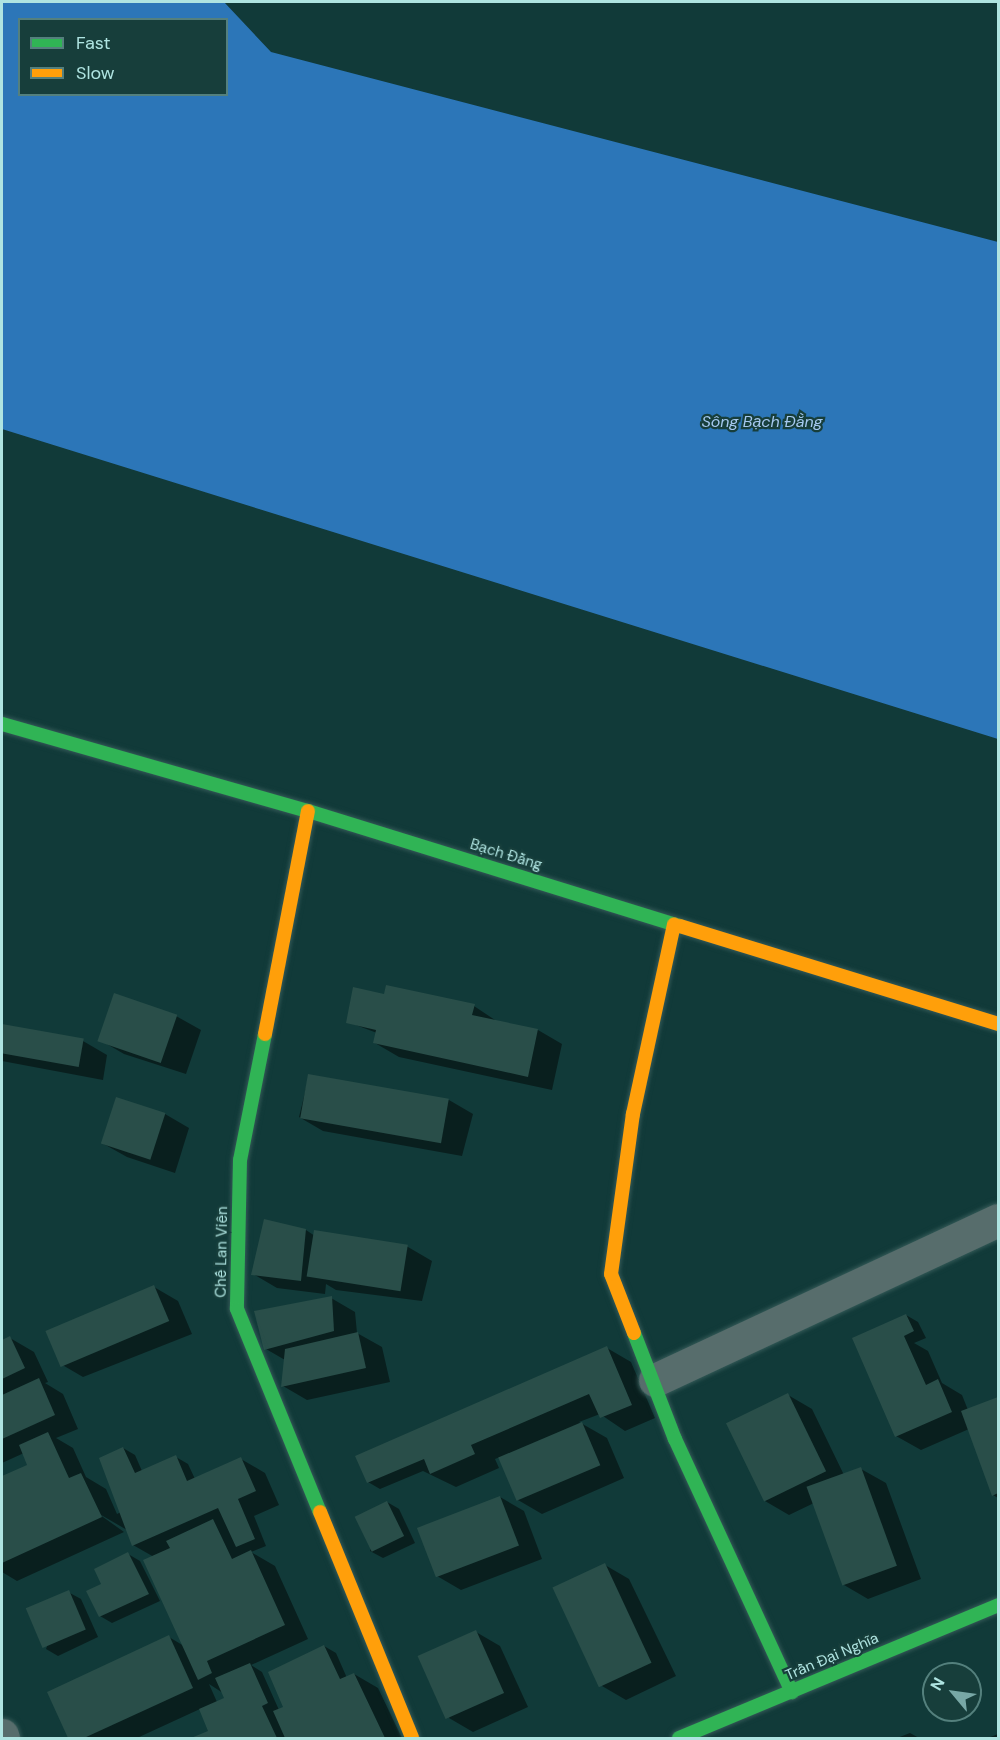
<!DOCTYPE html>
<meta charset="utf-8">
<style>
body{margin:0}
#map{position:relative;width:1000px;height:1740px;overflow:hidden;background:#113a39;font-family:"DM Sans",sans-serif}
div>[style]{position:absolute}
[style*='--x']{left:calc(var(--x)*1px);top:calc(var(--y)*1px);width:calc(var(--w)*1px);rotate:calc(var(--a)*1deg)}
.water>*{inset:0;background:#2c76b8}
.shadow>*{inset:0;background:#0007}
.building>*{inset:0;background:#294e49;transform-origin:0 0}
.roads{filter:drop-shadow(0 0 2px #345957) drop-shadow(0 0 2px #345957)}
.street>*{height:33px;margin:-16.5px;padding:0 16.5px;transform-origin:16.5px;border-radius:16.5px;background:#576d6c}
.fast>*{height:14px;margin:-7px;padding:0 7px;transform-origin:7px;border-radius:7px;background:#30b455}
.slow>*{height:14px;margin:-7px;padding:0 7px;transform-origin:7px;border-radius:7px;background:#ff9f0a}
span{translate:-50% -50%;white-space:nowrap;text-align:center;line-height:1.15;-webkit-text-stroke:4.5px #173e3b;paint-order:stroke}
.street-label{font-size:15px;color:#afe4e1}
.water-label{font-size:16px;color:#a6c9f0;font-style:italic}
.frame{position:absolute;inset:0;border:3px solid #afe4e1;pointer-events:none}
.legend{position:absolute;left:18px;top:18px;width:210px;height:78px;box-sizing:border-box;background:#173e3b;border:2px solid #54807d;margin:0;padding:8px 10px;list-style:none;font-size:18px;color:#afe4e1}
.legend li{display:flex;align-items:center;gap:12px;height:30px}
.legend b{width:30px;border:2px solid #54807d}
.north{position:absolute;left:922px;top:1662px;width:60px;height:60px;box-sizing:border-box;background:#173e3b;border:2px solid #54807d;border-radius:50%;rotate:299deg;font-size:16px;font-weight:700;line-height:24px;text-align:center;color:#afe4e1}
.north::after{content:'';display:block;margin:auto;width:21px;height:27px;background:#78a8a6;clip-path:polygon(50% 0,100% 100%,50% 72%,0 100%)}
</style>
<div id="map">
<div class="water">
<div style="clip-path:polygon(evenodd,2px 2px,224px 2px,271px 52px,998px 242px,998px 739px,2px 429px,2px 2px,20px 20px,226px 20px,226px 94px,20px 94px,20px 20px)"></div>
</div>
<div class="shadow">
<div style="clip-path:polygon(385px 996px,474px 1006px,498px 1022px,538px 1030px,562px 1044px,552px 1090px,399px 1057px,375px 1043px,377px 1033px,348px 1022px)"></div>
<div style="clip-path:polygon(176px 1016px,201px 1030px,186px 1074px,124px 1054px,100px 1040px)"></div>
<div style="clip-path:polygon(2px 1025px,83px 1041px,107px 1055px,103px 1080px,2px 1061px)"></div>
<div style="clip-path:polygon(309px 1076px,449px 1100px,473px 1114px,462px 1156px,323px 1131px,299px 1117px)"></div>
<div style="clip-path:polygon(117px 1099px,165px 1114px,189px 1128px,175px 1173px,127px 1157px,102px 1143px)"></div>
<div style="clip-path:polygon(306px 1230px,315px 1236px,316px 1232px,408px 1247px,432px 1261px,422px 1301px,336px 1290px,326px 1284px,325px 1294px,277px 1288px,253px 1274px)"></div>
<div style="clip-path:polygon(154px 1287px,178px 1301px,192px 1334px,83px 1377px,59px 1363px)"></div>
<div style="clip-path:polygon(331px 1298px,355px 1312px,357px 1333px,382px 1347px,390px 1382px,307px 1400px,283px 1386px,285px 1360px,266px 1349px)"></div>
<div style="clip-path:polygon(906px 1315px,918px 1322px,926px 1338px,914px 1343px,928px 1351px,942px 1383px,962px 1395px,968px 1410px,998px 1398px,998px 1498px,993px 1495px,969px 1429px,921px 1450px,896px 1436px,862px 1356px)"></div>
<div style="clip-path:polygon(evenodd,10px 1338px,34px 1352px,48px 1382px,45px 1383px,63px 1394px,78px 1429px,56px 1438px,73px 1448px,86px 1477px,106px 1489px,117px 1514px,123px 1511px,123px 1448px,135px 1455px,142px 1471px,176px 1457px,188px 1464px,195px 1479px,241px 1459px,265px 1473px,279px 1505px,254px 1516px,266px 1546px,251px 1552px,275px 1566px,308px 1639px,251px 1665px,262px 1672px,279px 1710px,285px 1707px,324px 1646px,336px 1653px,347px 1678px,354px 1674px,378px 1688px,402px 1738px,194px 1738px,210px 1731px,200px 1709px,137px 1738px,69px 1738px,49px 1693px,169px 1637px,184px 1646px,154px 1557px,133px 1545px,127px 1530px,96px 1512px,124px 1532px,17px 1581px,2px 1572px,2px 1478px,29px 1465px,24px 1453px,2px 1463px,2px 1342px,10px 1338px,209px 1684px,223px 1693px,226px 1699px,217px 1702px,209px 1684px)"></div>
<div style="clip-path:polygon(607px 1348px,631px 1362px,655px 1418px,625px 1431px,600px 1414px,579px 1422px,607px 1438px,624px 1478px,542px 1514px,518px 1500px,500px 1457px,495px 1459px,499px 1468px,456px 1487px,423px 1471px,380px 1489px,368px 1482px)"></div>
<div style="clip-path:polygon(788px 1395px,812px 1409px,844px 1475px,861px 1469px,886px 1483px,921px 1579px,868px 1599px,844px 1585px,814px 1503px,789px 1515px,765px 1501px)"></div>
<div style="clip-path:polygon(500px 1497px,524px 1511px,542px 1559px,461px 1590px,437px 1576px)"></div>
<div style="clip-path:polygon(387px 1502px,399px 1509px,415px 1543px,383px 1558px,370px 1551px)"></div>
<div style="clip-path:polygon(128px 1554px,140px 1561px,160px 1601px,112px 1623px,100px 1616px,103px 1584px)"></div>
<div style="clip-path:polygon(605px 1565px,629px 1579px,676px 1676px,626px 1700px,602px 1686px)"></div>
<div style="clip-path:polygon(68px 1592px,81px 1599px,98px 1637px,58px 1656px,46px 1649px)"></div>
<div style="clip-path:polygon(476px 1632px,500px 1646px,528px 1707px,473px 1732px,449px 1718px)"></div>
<div style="clip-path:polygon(910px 1733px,919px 1738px,897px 1738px)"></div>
<div style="clip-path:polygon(998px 1734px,998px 1738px,988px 1738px)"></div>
</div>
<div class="building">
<div style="clip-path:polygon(386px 985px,475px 1004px,472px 1015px,538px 1029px,528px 1077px,373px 1043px,376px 1030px,346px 1023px,353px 987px,384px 994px)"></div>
<div style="left:114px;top:993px;width:67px;height:51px;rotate:19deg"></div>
<div style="left:2px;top:1024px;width:83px;height:29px;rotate:10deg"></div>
<div style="left:308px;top:1074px;width:143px;height:45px;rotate:10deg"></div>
<div style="left:116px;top:1097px;width:52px;height:49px;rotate:18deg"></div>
<div style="clip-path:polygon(264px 1219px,306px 1229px,301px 1281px,251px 1275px)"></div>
<div style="left:314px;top:1230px;width:95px;height:47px;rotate:9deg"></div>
<div style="left:154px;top:1285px;width:39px;height:118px;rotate:67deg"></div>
<div style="clip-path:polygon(332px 1296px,334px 1331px,264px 1350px,254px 1311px)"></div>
<div style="clip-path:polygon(906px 1314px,914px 1331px,904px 1336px,926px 1385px,938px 1379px,952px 1412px,895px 1437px,852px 1338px)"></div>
<div style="clip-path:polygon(358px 1332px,366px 1368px,281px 1387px,285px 1349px)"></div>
<div style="clip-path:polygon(10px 1336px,25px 1368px,2px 1379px,2px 1340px)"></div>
<div style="clip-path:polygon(607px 1346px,632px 1405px,600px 1418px,589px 1394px,471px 1445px,475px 1454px,430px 1474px,424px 1459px,367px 1483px,355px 1456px)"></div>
<div style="clip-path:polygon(39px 1378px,55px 1415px,2px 1439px,2px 1395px)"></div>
<div style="left:788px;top:1393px;width:87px;height:69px;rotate:64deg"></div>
<div style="clip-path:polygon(998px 1397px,998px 1493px,992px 1496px,961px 1411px)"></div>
<div style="left:582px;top:1422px;width:47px;height:91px;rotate:67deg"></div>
<div style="clip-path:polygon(48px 1432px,69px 1478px,81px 1473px,102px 1517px,2px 1563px,2px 1476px,27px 1465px,19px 1445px)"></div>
<div style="clip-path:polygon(123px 1447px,135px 1473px,176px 1455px,187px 1481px,241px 1457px,256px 1491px,238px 1499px,255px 1539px,236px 1547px,218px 1508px,132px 1546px,99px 1458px)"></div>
<div style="left:861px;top:1467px;width:105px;height:58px;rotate:70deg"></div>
<div style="left:500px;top:1496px;width:53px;height:89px;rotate:69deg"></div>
<div style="left:387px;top:1501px;width:39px;height:36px;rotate:64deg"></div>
<div style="clip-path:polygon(213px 1519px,232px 1559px,251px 1550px,285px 1625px,207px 1661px,212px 1673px,198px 1680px,143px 1560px,170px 1548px,166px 1541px)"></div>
<div style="clip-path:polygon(128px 1552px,149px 1594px,99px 1617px,86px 1591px,101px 1584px,94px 1569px)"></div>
<div style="left:605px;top:1563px;width:110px;height:58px;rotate:65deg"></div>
<div style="left:69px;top:1590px;width:43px;height:47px;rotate:67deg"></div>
<div style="left:476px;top:1630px;width:69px;height:64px;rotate:66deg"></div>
<div style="clip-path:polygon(169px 1635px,193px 1688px,84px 1738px,68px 1738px,47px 1692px)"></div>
<div style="clip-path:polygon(324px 1645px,340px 1679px,354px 1673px,385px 1738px,285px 1738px,273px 1711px,283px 1707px,268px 1672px)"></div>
<div style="clip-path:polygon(250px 1663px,268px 1703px,262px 1706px,277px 1738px,191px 1738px,208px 1731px,199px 1709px,224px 1698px,215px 1678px)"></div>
</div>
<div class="roads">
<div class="street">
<div style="--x:655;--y:1380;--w:378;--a:-25"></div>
<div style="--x:2;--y:1735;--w:3;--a:72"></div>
</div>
<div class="fast">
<div style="--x:2;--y:724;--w:318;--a:15.9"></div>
<div style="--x:308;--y:811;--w:389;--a:17.2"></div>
<div style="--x:265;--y:1034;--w:128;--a:101.2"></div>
<div style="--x:240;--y:1160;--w:149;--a:91.2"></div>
<div style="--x:237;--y:1309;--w:219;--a:67.8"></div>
<div style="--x:634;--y:1333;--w:114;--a:68.9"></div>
<div style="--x:675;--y:1439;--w:279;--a:65.2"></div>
<div style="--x:679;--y:1738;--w:346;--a:-22.6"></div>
</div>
<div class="slow">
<div style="--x:680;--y:926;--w:333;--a:17.1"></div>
<div style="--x:265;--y:1034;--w:227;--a:-79.1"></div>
<div style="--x:634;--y:1333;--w:63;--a:-111.3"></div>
<div style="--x:611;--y:1274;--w:162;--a:-82.2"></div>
<div style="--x:633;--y:1114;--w:194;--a:-77.8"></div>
<div style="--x:320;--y:1512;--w:244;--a:67.8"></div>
</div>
</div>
<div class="street-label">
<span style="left:506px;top:855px;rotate:17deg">Bạch Đằng</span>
<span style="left:222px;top:1252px;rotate:-89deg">Chế Lan Viên</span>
<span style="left:832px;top:1657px;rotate:-23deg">Trần Đại Nghĩa</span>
</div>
<div class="water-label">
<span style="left:762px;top:422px">Sông Bạch Đằng</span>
</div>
<div class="frame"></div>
<ul class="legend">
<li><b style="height:8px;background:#30b455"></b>Fast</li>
<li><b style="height:8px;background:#ff9f0a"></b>Slow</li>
</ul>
<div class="north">N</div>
</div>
